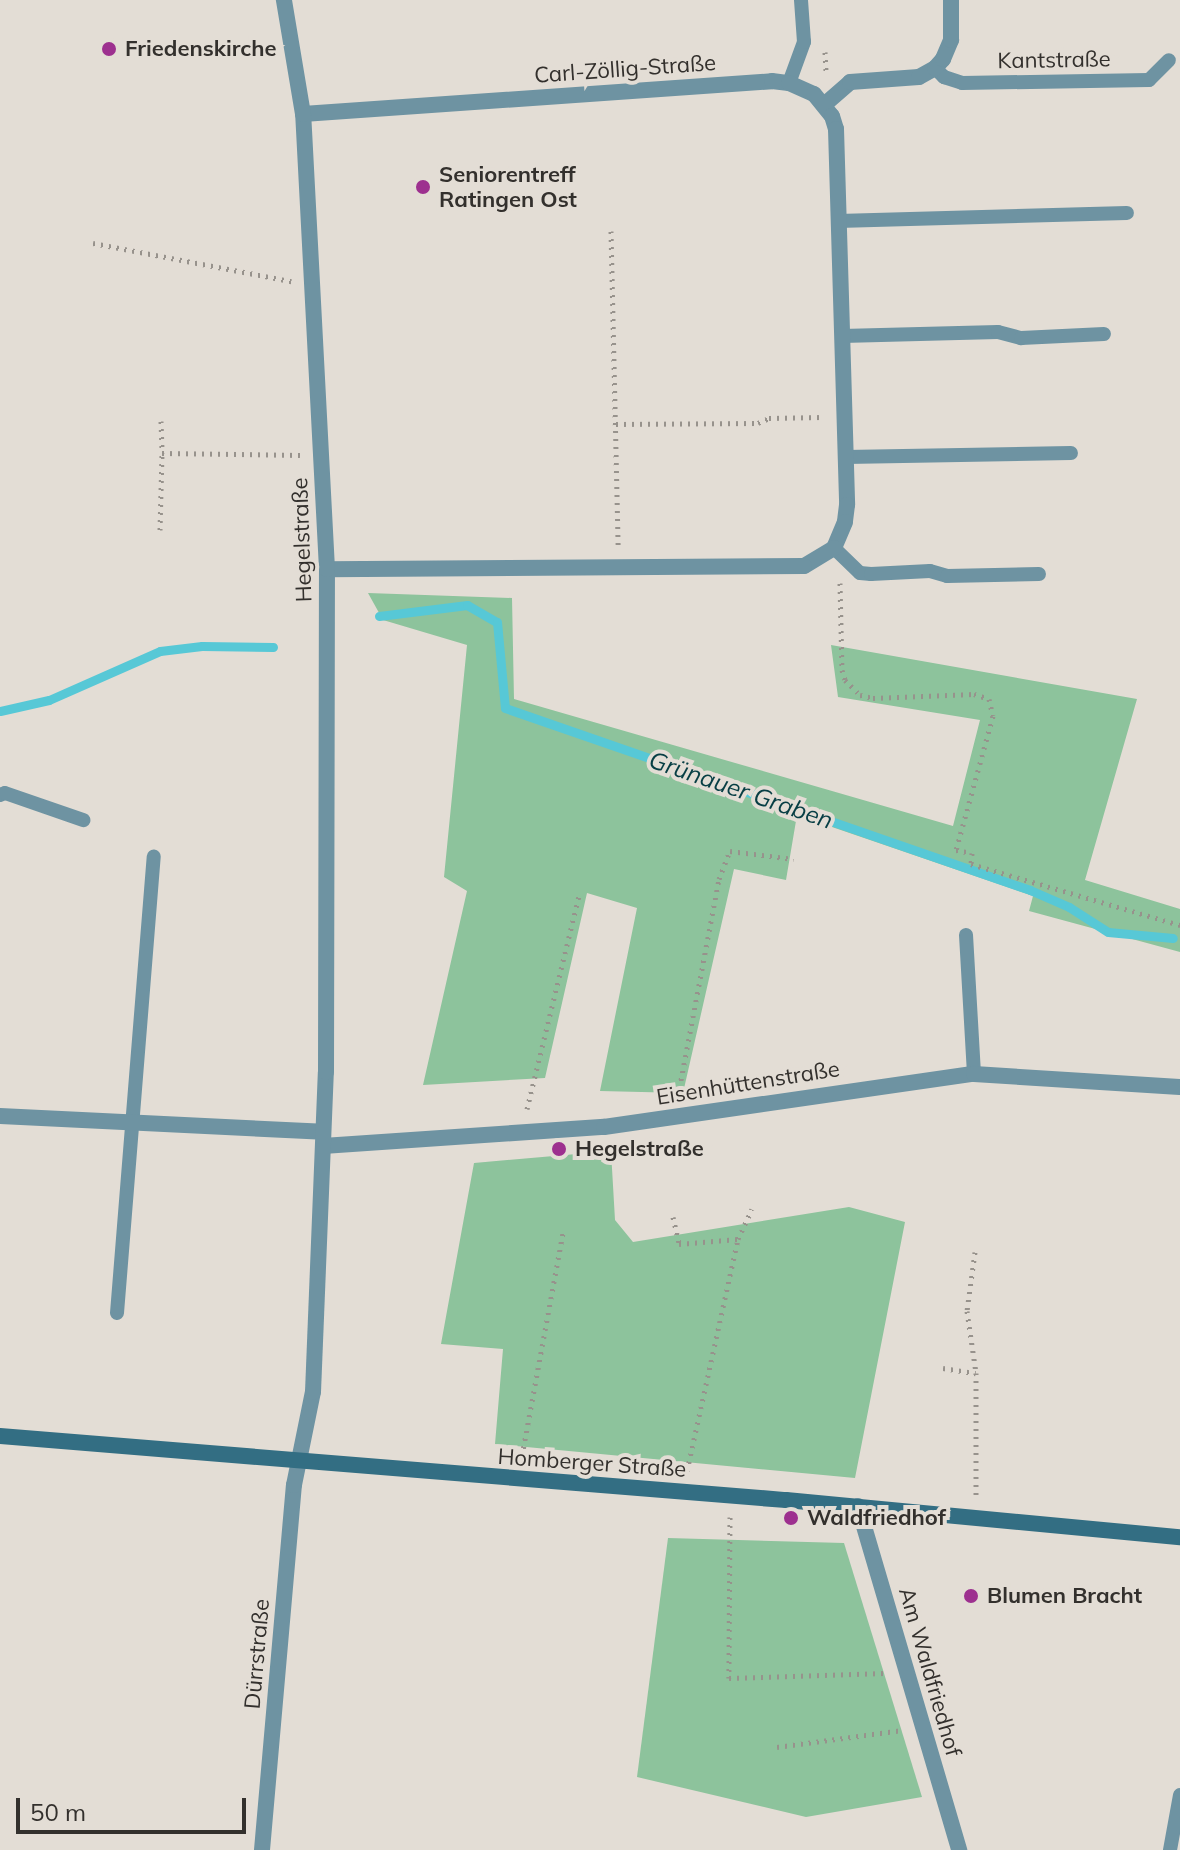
<!DOCTYPE html>
<meta charset="utf-8">
<style>
body{margin:0}
#map{position:relative;width:1180px;height:1850px;overflow:hidden;background:#e3ddd5;font-family:Mulish,sans-serif}
div>[style]{position:absolute}
[style*='--x']{left:calc(var(--x)*1px);top:calc(var(--y)*1px);width:calc(var(--w)*1px);rotate:calc(var(--a)*1deg)}
.green>*{inset:0;background:#8dc39c}
.stream>*{height:9px;margin:-4.5px;padding:0 4.5px;transform-origin:4.5px;border-radius:4.5px;background:#57c8d6}
.path>*{height:5px;margin-top:-2.5px;transform-origin:0;background:repeating-linear-gradient(90deg,#97928c 0 2px,transparent 0 8px)}
.lane>*{height:14px;margin:-7px;padding:0 7px;transform-origin:7px;border-radius:7px;background:#6e93a2}
.street>*{height:16px;margin:-8px;padding:0 8px;transform-origin:8px;border-radius:8px;background:#6e93a2}
.secondary>*{height:16px;margin:-8px;padding:0 8px;transform-origin:8px;border-radius:8px;background:#336e83}
.dots>*{width:22px;height:22px;translate:-50% -50%;box-sizing:border-box;border:4px solid #e3ddd5;border-radius:50%}
span{translate:-50% -50%;white-space:nowrap;text-align:center;line-height:1.15;-webkit-text-stroke:8px #e3ddd5;paint-order:stroke}
.poi-label{font-size:22px;color:#33302d;font-weight:700}
.left{translate:0 -50%;text-align:left}
.street-label{font-size:22px;color:#33302d}
.water-label{font-size:24px;color:#073e44;font-style:italic}
.scale{position:absolute;left:16px;top:1798px;width:230px;height:36px;box-sizing:border-box;border:4px solid #33302d;border-top:0;padding-left:10px;font-size:24px;line-height:28px;white-space:nowrap;color:#33302d;-webkit-text-stroke:6px #e3ddd5;paint-order:stroke}
</style>
<div id="map">
<div class="green">
<div style="clip-path:polygon(368px 593px,512px 598px,514px 699px,953px 826px,980px 720px,838px 697px,831px 645px,1137px 699px,1085px 880px,1180px 909px,1180px 952px,1029px 911px,1033px 896px,797px 815px,786px 880px,734px 869px,683px 1093px,600px 1091px,637px 908px,587px 893px,545px 1078px,423px 1085px,467px 891px,444px 877px,467px 645px,383px 620px)"></div>
<div style="clip-path:polygon(611px 1151px,615px 1220px,633px 1242px,849px 1207px,905px 1222px,855px 1478px,495px 1444px,503px 1349px,441px 1344px,474px 1163px)"></div>
<div style="clip-path:polygon(668px 1538px,844px 1543px,922px 1797px,806px 1817px,637px 1777px)"></div>
</div>
<div class="stream">
<div style="--x:379;--y:616;--w:89;--a:-7.1"></div>
<div style="--x:467;--y:605;--w:34;--a:30"></div>
<div style="--x:497;--y:622;--w:86;--a:84.7"></div>
<div style="--x:505;--y:708;--w:556;--a:19.12"></div>
<div style="--x:1030;--y:890;--w:43;--a:23.6"></div>
<div style="--x:1069;--y:907;--w:46;--a:32.7"></div>
<div style="--x:1108;--y:932;--w:65;--a:5.3"></div>
<div style="--x:0;--y:711;--w:50;--a:-12.7"></div>
<div style="--x:49;--y:700;--w:121;--a:-23.8"></div>
<div style="--x:160;--y:651;--w:42;--a:-6.8"></div>
<div style="--x:202;--y:646;--w:71;--a:0.8"></div>
</div>
<div class="path">
<div style="--x:825;--y:52;--w:21;--a:87"></div>
<div style="--x:611;--y:231;--w:315;--a:88.7"></div>
<div style="--x:93;--y:243;--w:202;--a:10.9"></div>
<div style="--x:161;--y:421;--w:32;--a:88"></div>
<div style="--x:616;--y:424;--w:142;--a:-0.4"></div>
<div style="--x:758;--y:423;--w:12;--a:-24"></div>
<div style="--x:769;--y:418;--w:54;--a:-1.1"></div>
<div style="--x:160;--y:530;--w:77;--a:-88.5"></div>
<div style="--x:162;--y:453;--w:138;--a:0.8"></div>
<div style="--x:840;--y:583;--w:87;--a:88.7"></div>
<div style="--x:842;--y:670;--w:10;--a:73"></div>
<div style="--x:845;--y:680;--w:21;--a:45"></div>
<div style="--x:860;--y:695;--w:13;--a:13"></div>
<div style="--x:873;--y:698;--w:101;--a:-2.3"></div>
<div style="--x:974;--y:694;--w:16;--a:18"></div>
<div style="--x:989;--y:699;--w:17;--a:77"></div>
<div style="--x:993;--y:716;--w:139;--a:105.4"></div>
<div style="--x:956;--y:850;--w:16;--a:11"></div>
<div style="--x:972;--y:853;--w:11;--a:95"></div>
<div style="--x:971;--y:864;--w:218;--a:16.3"></div>
<div style="--x:678;--y:1096;--w:221;--a:-79.3"></div>
<div style="--x:719;--y:879;--w:30;--a:-69"></div>
<div style="--x:730;--y:851;--w:64;--a:7.1"></div>
<div style="--x:527;--y:1109;--w:219;--a:-76.3"></div>
<div style="--x:673;--y:1217;--w:28;--a:77"></div>
<div style="--x:679;--y:1244;--w:59;--a:-4.8"></div>
<div style="--x:975;--y:1252;--w:60;--a:97.7"></div>
<div style="--x:967;--y:1311;--w:63;--a:81.7"></div>
<div style="--x:976;--y:1373;--w:124;--a:90"></div>
<div style="--x:943;--y:1368;--w:33;--a:9"></div>
<div style="--x:522;--y:1456;--w:227;--a:-79.6"></div>
<div style="--x:687;--y:1471;--w:238;--a:-77.6"></div>
<div style="--x:738;--y:1239;--w:33;--a:-65"></div>
<div style="--x:730;--y:1517;--w:161;--a:90.4"></div>
<div style="--x:729;--y:1678;--w:156;--a:-1.8"></div>
<div style="--x:777;--y:1747;--w:127;--a:-7.7"></div>
</div>
<div class="lane">
<div style="--x:935;--y:68;--w:13;--a:45"></div>
<div style="--x:944;--y:77;--w:19;--a:18"></div>
<div style="--x:962;--y:83;--w:187;--a:-0.9"></div>
<div style="--x:1149;--y:80;--w:28;--a:-45"></div>
<div style="--x:789;--y:83;--w:44;--a:-69.9"></div>
<div style="--x:804;--y:42;--w:42;--a:-94.1"></div>
<div style="--x:838;--y:221;--w:289;--a:-1.6"></div>
<div style="--x:842;--y:336;--w:156;--a:-1.5"></div>
<div style="--x:998;--y:332;--w:24;--a:15"></div>
<div style="--x:1021;--y:338;--w:83;--a:-2.8"></div>
<div style="--x:846;--y:457;--w:225;--a:-1"></div>
<div style="--x:834;--y:548;--w:36;--a:44"></div>
<div style="--x:860;--y:573;--w:11;--a:5"></div>
<div style="--x:871;--y:574;--w:59;--a:-2.9"></div>
<div style="--x:930;--y:571;--w:18;--a:16"></div>
<div style="--x:947;--y:576;--w:92;--a:-1.2"></div>
<div style="--x:0;--y:795;--w:5;--a:-22"></div>
<div style="--x:5;--y:793;--w:83;--a:19.1"></div>
<div style="--x:966;--y:935;--w:139;--a:86.7"></div>
<div style="--x:117;--y:1313;--w:458;--a:-85.4"></div>
<div style="--x:1170;--y:1850;--w:56;--a:-79.7"></div>
</div>
<div class="street">
<div style="--x:824;--y:105;--w:35;--a:-41"></div>
<div style="--x:850;--y:82;--w:69;--a:-4.1"></div>
<div style="--x:919;--y:77;--w:18;--a:-29"></div>
<div style="--x:935;--y:68;--w:12;--a:-48"></div>
<div style="--x:943;--y:59;--w:21;--a:-67"></div>
<div style="--x:951;--y:40;--w:40;--a:-90"></div>
<div style="--x:303;--y:114;--w:470;--a:-4"></div>
<div style="--x:772;--y:81;--w:17;--a:7"></div>
<div style="--x:789;--y:83;--w:27;--a:24"></div>
<div style="--x:814;--y:94;--w:28;--a:51"></div>
<div style="--x:832;--y:116;--w:14;--a:73"></div>
<div style="--x:836;--y:129;--w:376;--a:88.3"></div>
<div style="--x:847;--y:505;--w:17;--a:97"></div>
<div style="--x:845;--y:522;--w:28;--a:113"></div>
<div style="--x:834;--y:548;--w:35;--a:149"></div>
<div style="--x:804;--y:566;--w:477;--a:179.6"></div>
<div style="--x:0;--y:1116;--w:323;--a:2.8"></div>
<div style="--x:323;--y:1146;--w:282;--a:-3.9"></div>
<div style="--x:604;--y:1127;--w:374;--a:-8.2"></div>
<div style="--x:974;--y:1074;--w:206;--a:3.6"></div>
<div style="--x:858;--y:1506;--w:359;--a:73.6"></div>
<div style="--x:262;--y:1850;--w:366;--a:-85"></div>
<div style="--x:294;--y:1485;--w:95;--a:-78.5"></div>
<div style="--x:313;--y:1392;--w:320;--a:-87.7"></div>
<div style="--x:326;--y:1072;--w:503;--a:-89.89"></div>
<div style="--x:327;--y:569;--w:456;--a:-93"></div>
<div style="--x:303;--y:114;--w:116;--a:-99.5"></div>
</div>
<div class="secondary">
<div style="--x:0;--y:1436;--w:789;--a:4.66"></div>
<div style="--x:786;--y:1500;--w:396;--a:5.4"></div>
</div>
<div class="dots">
<div style="left:109px;top:49px;background:#9d308f"></div>
<div style="left:423px;top:187px;background:#9d308f"></div>
<div style="left:559px;top:1149px;background:#9d308f"></div>
<div style="left:791px;top:1518px;background:#9d308f"></div>
<div style="left:971px;top:1596px;background:#9d308f"></div>
</div>
<div class="poi-label">
<span class="left" style="left:125px;top:49px">Friedenskirche</span>
<span class="left" style="left:439px;top:187px">Seniorentreff<br>Ratingen Ost</span>
<span class="left" style="left:575px;top:1149px">Hegelstraße</span>
<span class="left" style="left:807px;top:1518px">Waldfriedhof</span>
<span class="left" style="left:987px;top:1596px">Blumen Bracht</span>
</div>
<div class="street-label">
<span style="left:1054px;top:60px;rotate:-1deg">Kantstraße</span>
<span style="left:625px;top:69px;rotate:-4deg">Carl-Zöllig-Straße</span>
<span style="left:302px;top:540px;rotate:-92deg">Hegelstraße</span>
<span style="left:748px;top:1083px;rotate:-9deg">Eisenhüttenstraße</span>
<span style="left:592px;top:1463px;rotate:4deg">Homberger Straße</span>
<span style="left:257px;top:1654px;rotate:-85deg">Dürrstraße</span>
<span style="left:930px;top:1672px;rotate:74deg">Am Waldfriedhof</span>
</div>
<div class="water-label">
<span style="left:741px;top:790px;rotate:19deg">Grünauer Graben</span>
</div>
<div class="scale">50 m</div>
</div>
